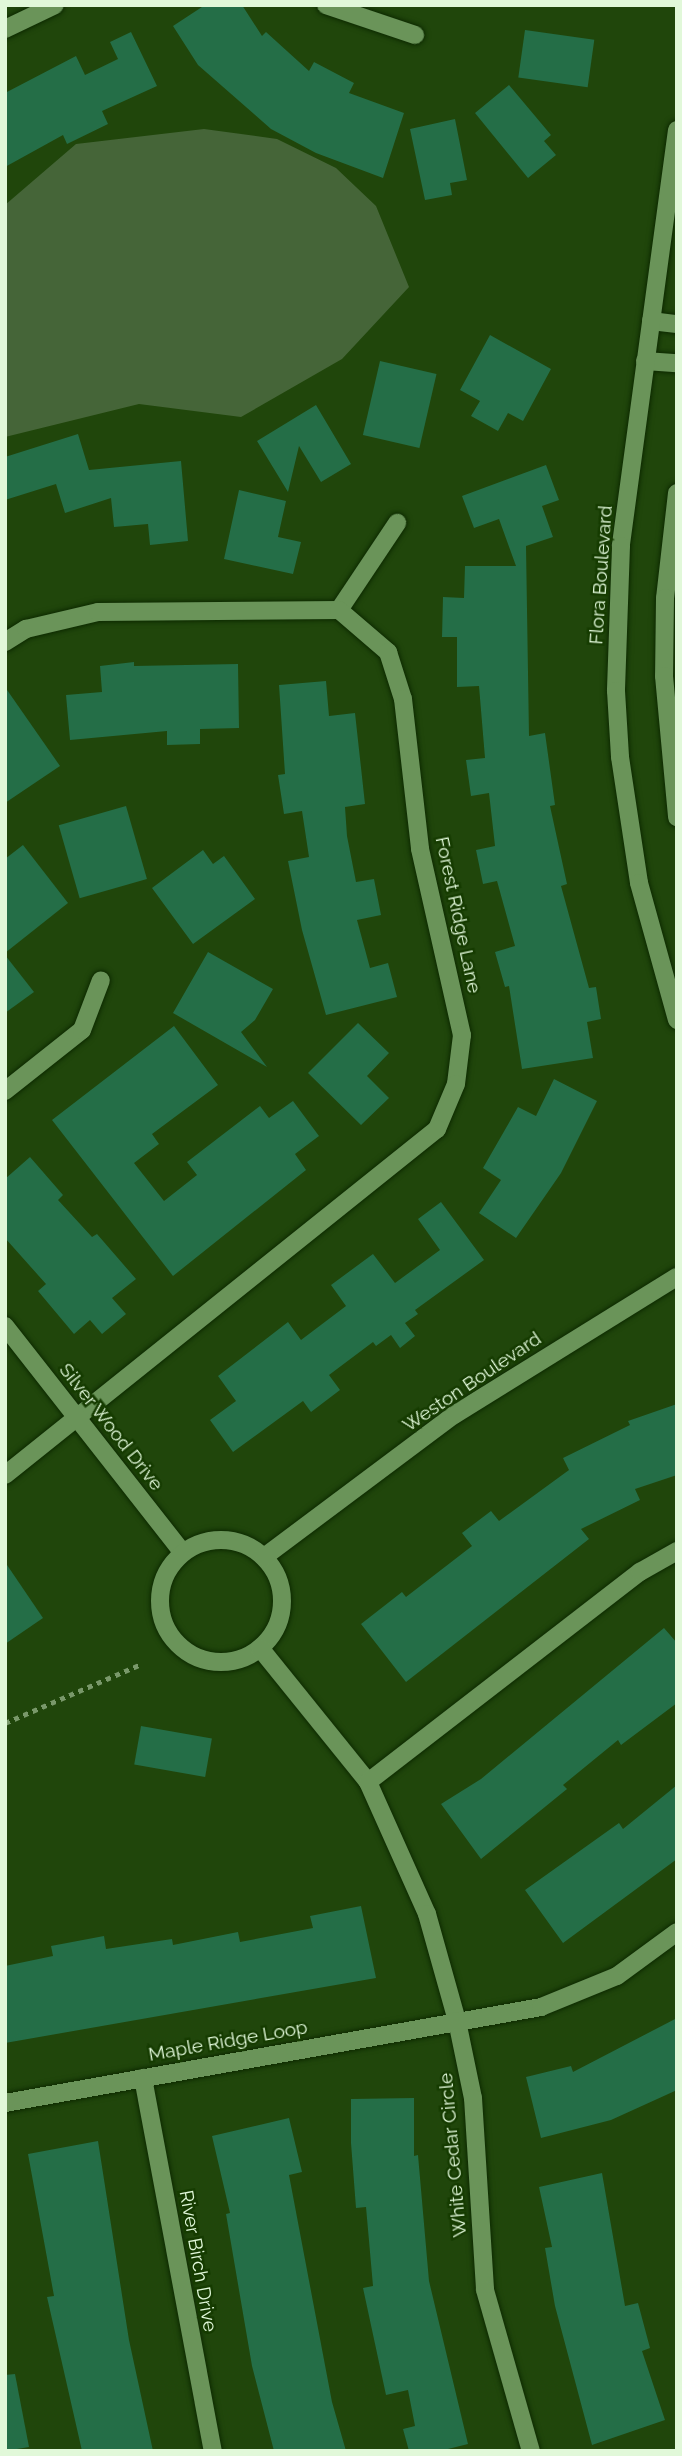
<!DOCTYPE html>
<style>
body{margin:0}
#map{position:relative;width:682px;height:2456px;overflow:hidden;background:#20460b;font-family:Raleway,sans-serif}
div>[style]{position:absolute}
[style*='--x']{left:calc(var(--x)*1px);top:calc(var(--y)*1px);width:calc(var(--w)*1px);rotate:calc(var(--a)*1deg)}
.green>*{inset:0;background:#456538}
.building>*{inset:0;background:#246e47;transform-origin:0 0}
.path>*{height:4.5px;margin-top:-2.25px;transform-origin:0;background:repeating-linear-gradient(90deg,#79986a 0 5px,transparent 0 10px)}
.roads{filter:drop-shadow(0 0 2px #0d2a00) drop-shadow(0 0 2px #0d2a00)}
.minor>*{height:18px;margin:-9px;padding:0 9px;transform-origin:9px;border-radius:9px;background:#6a9459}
.minor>.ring{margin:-9px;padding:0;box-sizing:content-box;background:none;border:18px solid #6a9459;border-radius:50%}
.tertiary>*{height:18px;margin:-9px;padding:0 9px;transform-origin:9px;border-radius:9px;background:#6a9459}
span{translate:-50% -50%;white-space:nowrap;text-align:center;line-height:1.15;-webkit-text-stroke:5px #153b00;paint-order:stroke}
.street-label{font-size:19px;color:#e1f8d9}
.frame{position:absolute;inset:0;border:7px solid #e1f8d9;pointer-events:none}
</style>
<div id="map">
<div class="green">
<div style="clip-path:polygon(204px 129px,277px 139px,336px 168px,376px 206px,409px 287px,342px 359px,241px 417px,139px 404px,5px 437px,5px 205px,76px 144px)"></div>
</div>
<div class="building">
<div style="clip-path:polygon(205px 5px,242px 5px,262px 36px,266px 32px,309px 71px,314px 62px,354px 83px,349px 93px,404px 113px,383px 178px,316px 153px,271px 129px,198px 65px,173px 26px)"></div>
<div style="left:525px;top:30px;width:70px;height:48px;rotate:8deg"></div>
<div style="clip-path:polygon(131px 32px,157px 86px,102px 111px,108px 124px,67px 144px,63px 135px,5px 167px,5px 93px,76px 56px,85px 75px,118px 59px,110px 42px)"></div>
<div style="clip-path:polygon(509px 85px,551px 135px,544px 141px,556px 155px,528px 178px,475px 113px)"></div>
<div style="clip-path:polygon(455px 119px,467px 180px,450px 183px,452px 195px,425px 200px,410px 129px)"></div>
<div style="clip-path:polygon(490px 335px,551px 369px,523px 421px,508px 413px,498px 431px,471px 416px,480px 401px,460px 390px)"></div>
<div style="left:380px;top:361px;width:58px;height:76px;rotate:13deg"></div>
<div style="clip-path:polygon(316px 405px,351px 464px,321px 482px,299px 446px,288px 492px,257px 441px)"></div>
<div style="clip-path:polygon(78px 434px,89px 470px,181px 461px,188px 541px,150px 545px,148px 524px,114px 527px,111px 498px,65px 513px,56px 484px,5px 500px,5px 457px)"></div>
<div style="clip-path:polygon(546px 465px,559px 500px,542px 506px,553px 537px,526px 546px,529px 736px,545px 733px,555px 805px,550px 806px,567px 884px,561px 886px,589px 988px,596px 987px,601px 1019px,587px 1022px,593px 1058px,522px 1069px,509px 986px,505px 987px,495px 952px,515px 946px,497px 881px,483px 884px,476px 850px,495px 846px,489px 793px,471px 796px,466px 760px,485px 758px,479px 686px,457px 687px,457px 637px,442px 637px,443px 597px,464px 598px,465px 566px,516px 566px,499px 519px,474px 528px,462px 496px)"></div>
<div style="clip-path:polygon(239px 490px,286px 501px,278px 537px,301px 542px,293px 574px,224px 559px)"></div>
<div style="clip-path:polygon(134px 662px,134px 666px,238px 664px,239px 728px,200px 729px,200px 744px,167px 745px,167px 731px,70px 740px,66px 695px,102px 692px,100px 666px)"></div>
<div style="clip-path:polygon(326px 681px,329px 716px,355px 713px,365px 804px,345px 807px,347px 836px,356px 882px,374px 879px,381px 915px,357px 920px,370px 968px,388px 963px,397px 997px,326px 1015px,302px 930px,288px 861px,309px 857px,302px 811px,284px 814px,278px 775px,285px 774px,279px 685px)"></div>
<div style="clip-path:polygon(5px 687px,60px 766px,5px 803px)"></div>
<div style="left:126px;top:806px;width:76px;height:70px;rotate:74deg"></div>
<div style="clip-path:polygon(23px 845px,68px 903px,5px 953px,5px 859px)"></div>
<div style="clip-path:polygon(203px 850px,213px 864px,224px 856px,255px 899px,193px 944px,152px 888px)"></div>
<div style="clip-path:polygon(208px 952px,273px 989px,255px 1020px,241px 1032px,267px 1067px,173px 1013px)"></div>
<div style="clip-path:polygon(5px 955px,34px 992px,5px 1013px)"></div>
<div style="clip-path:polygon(358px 1023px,389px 1053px,367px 1076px,389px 1098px,361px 1125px,308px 1073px)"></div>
<div style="clip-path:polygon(174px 1026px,218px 1085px,152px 1134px,159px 1144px,134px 1163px,164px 1201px,197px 1175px,187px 1162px,260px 1106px,269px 1118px,293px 1101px,319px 1136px,295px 1154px,306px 1170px,173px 1276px,52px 1120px)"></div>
<div style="clip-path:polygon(554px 1079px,597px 1101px,561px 1173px,516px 1238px,479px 1213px,501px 1180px,483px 1168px,518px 1107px,536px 1116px)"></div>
<div style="clip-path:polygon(30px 1157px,63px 1195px,58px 1200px,92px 1237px,97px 1234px,136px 1279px,112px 1298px,126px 1314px,102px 1334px,90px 1320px,74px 1334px,38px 1291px,46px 1284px,5px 1238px,5px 1179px)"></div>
<div style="clip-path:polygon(441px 1202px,484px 1260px,415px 1310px,418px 1314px,405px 1323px,415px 1336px,400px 1348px,391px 1335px,376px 1346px,373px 1342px,329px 1375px,340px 1390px,311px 1412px,303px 1401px,233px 1452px,210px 1420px,236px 1401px,218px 1376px,288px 1322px,301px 1340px,346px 1306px,331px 1285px,373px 1254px,395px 1283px,440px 1250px,418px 1219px)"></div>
<div style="clip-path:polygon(677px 1404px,677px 1475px,635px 1489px,640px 1500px,581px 1529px,589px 1539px,406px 1682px,361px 1624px,402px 1592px,406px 1597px,472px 1546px,462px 1533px,491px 1511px,499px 1521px,569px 1470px,563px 1458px,630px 1425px,628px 1421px)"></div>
<div style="clip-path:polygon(5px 1562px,43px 1618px,5px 1644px)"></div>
<div style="clip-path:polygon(664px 1628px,677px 1643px,677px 1703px,621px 1745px,618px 1740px,563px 1785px,567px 1789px,481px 1859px,441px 1804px,481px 1779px)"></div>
<div style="left:141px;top:1726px;width:72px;height:39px;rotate:10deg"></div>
<div style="clip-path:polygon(677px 1785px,677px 1859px,563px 1943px,525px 1890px,619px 1823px,623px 1829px)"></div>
<div style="clip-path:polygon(361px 1906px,376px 1978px,5px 2043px,5px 1966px,53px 1956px,51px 1946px,104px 1936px,106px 1949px,172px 1939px,173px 1945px,238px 1932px,240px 1942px,313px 1928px,310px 1916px)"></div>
<div style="clip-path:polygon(677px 2018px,677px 2090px,611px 2120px,541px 2138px,526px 2077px,571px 2066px,573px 2072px)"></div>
<div style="clip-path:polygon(414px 2098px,414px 2156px,418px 2155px,429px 2281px,468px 2444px,440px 2451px,409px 2451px,403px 2429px,415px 2426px,408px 2390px,386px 2395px,363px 2288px,373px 2286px,366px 2207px,356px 2208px,351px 2143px,351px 2099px)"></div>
<div style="clip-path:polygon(289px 2118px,302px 2172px,289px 2175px,332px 2402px,346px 2451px,274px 2451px,252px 2366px,226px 2214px,230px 2213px,212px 2136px)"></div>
<div style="clip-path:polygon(98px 2141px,129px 2340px,153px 2451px,82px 2451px,47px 2297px,54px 2296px,28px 2154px)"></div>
<div style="clip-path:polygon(602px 2173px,625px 2306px,638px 2303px,650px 2348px,642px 2351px,665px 2420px,592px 2445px,555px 2306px,545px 2248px,552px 2247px,539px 2187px)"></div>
<div style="clip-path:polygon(15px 2374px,29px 2447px,5px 2451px,5px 2375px)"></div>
</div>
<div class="path">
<div style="--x:5;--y:1723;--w:146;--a:-23.4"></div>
</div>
<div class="roads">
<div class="minor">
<div style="--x:326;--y:5;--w:94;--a:18.6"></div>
<div style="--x:5;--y:29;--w:55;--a:-25.6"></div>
<div style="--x:651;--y:321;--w:26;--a:7"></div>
<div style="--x:645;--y:361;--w:32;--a:4"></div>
<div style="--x:339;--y:610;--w:105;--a:-56.3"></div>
<div style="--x:5;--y:642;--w:25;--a:-32"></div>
<div style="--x:26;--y:629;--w:74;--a:-13.3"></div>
<div style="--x:98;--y:612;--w:241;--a:-0.5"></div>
<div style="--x:339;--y:610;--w:65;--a:40.6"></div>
<div style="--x:388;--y:652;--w:49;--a:72.3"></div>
<div style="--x:403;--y:699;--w:151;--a:83.5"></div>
<div style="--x:420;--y:849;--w:191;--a:77.3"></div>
<div style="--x:462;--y:1035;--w:49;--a:97"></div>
<div style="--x:456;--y:1084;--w:49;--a:112.9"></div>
<div style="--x:437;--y:1129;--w:553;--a:141.31"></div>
<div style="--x:5;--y:1091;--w:98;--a:-38.4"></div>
<div style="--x:82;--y:1030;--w:53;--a:-69.2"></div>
<div style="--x:5;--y:1326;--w:288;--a:51.9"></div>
<div class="ring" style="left:160px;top:1540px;width:104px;height:104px"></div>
<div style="--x:264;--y:1557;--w:237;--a:-36.8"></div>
<div style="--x:454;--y:1415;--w:262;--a:-31.8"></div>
<div style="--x:260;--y:1648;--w:172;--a:51.1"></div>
<div style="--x:368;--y:1782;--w:145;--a:65.9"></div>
<div style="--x:427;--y:1914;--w:111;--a:74.3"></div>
<div style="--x:457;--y:2021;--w:79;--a:78.3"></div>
<div style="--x:473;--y:2098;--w:192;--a:86.4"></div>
<div style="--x:485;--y:2290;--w:167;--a:74.1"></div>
<div style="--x:368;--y:1782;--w:344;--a:-37.7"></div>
<div style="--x:640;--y:1572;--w:43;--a:-29.6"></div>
<div style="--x:143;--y:2078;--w:380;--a:79.4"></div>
<div style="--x:5;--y:2103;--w:545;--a:-10.15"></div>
<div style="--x:541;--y:2007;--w:82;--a:-22.2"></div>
<div style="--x:617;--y:1976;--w:74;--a:-36.3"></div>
</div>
<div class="tertiary">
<div style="--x:677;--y:130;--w:420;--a:97.7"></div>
<div style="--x:621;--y:546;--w:145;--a:92"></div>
<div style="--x:616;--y:691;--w:66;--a:86.5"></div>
<div style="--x:620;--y:757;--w:127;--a:81.4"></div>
<div style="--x:639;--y:883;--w:142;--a:74.5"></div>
<div style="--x:677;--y:493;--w:106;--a:96.5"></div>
<div style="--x:665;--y:598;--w:78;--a:90.7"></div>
<div style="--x:664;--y:676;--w:142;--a:84.7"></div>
</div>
</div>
<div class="street-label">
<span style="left:601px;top:575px;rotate:-86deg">Flora Boulevard</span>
<span style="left:458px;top:915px;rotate:78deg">Forest Ridge Lane</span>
<span style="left:472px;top:1382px;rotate:-34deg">Weston Boulevard</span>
<span style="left:111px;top:1427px;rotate:52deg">Silver Wood Drive</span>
<span style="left:228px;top:2041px;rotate:-10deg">Maple Ridge Loop</span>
<span style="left:453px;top:2155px;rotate:-95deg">White Cedar Circle</span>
<span style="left:198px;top:2261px;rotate:80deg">River Birch Drive</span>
</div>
<div class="frame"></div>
</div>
